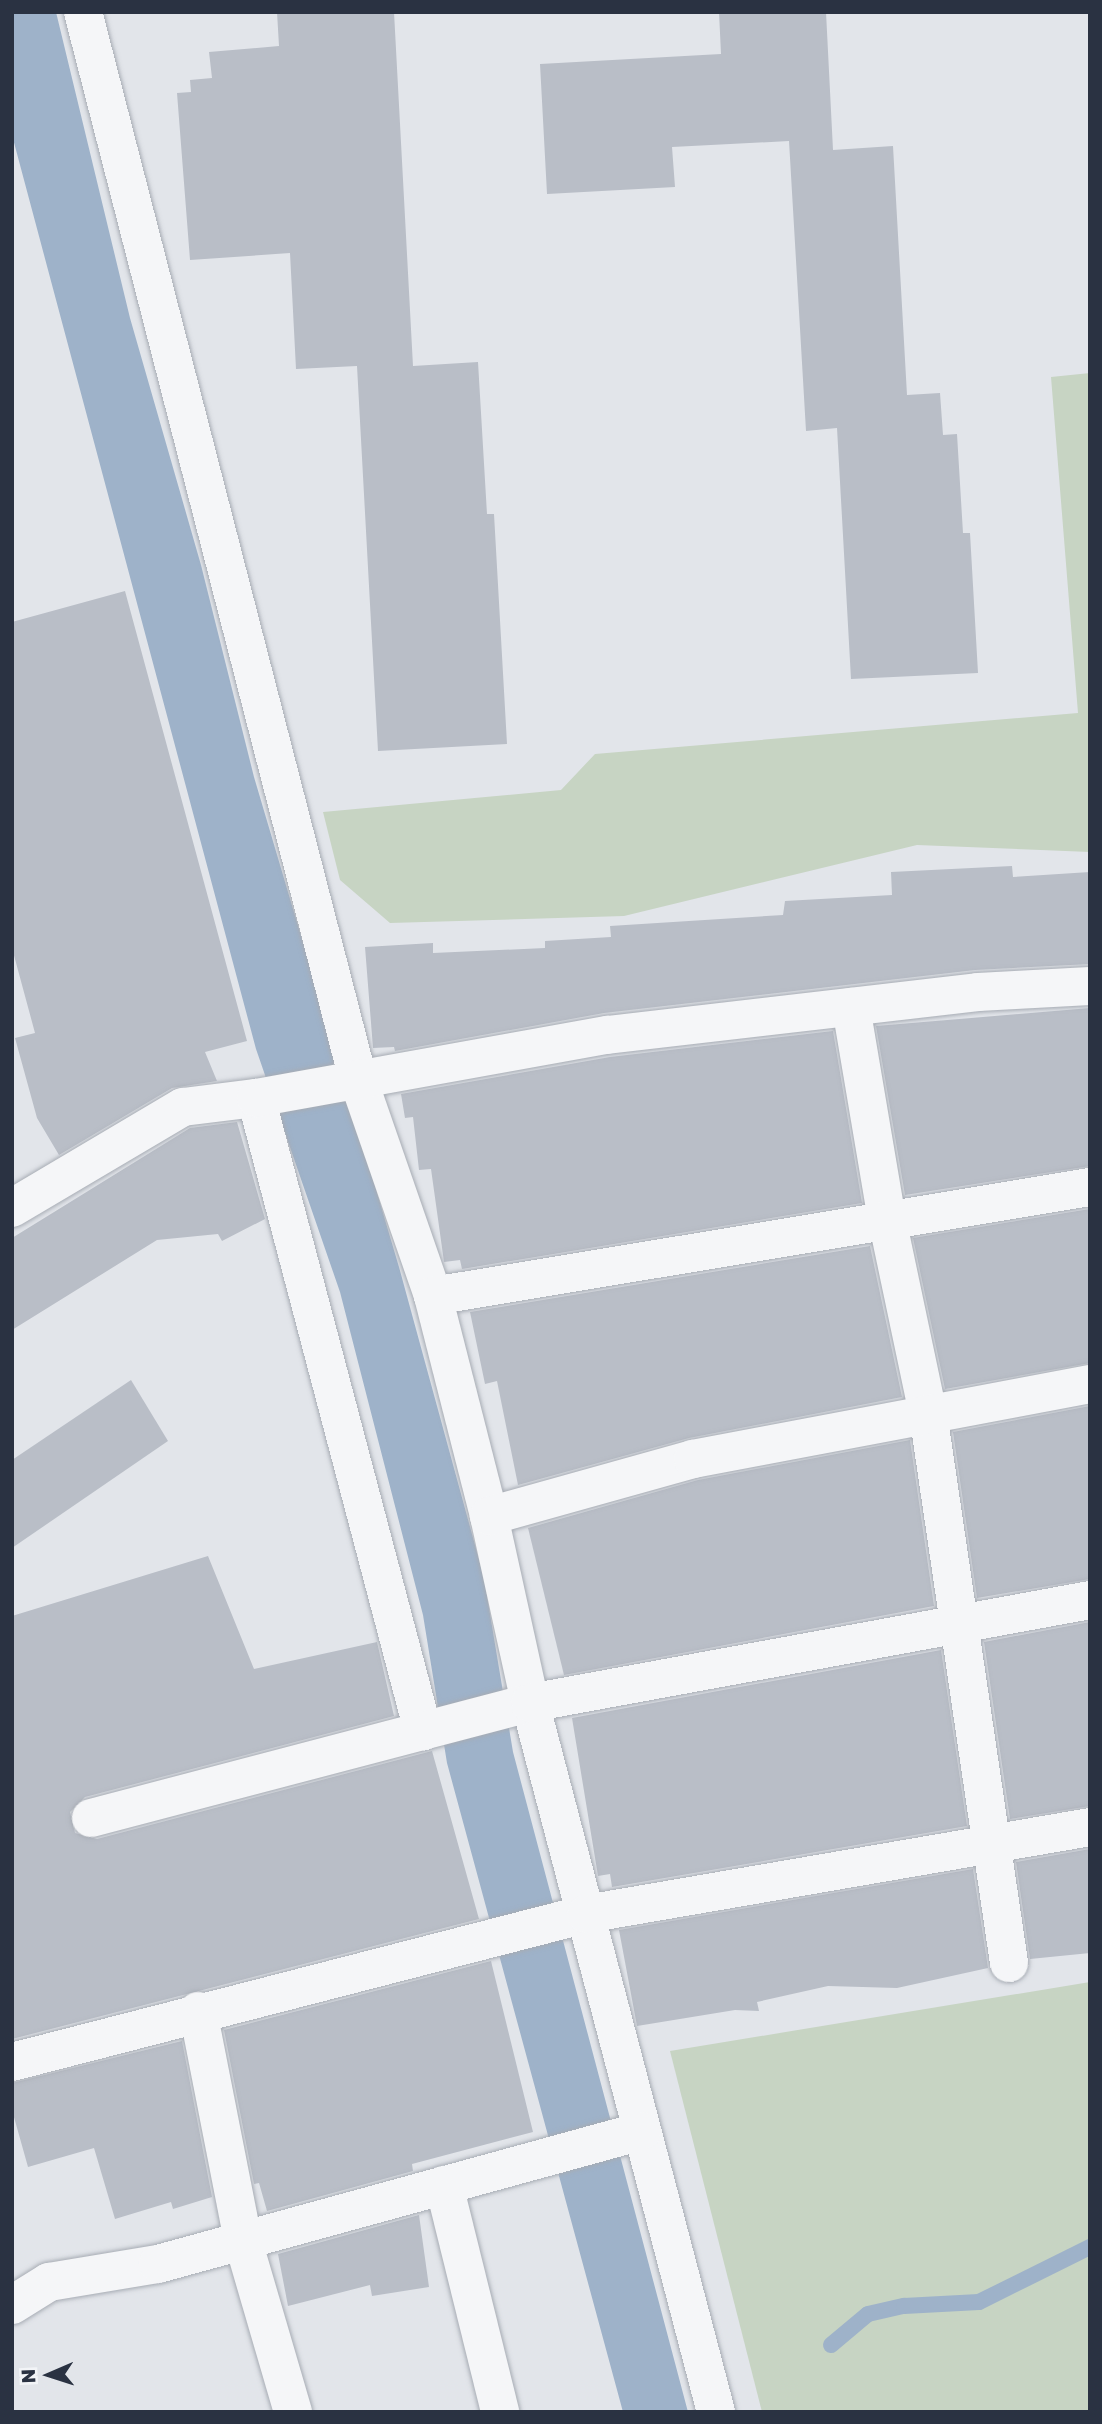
<!DOCTYPE html>
<style>
body{margin:0}
#map{position:relative;width:1102px;height:2424px;overflow:hidden;background:#e2e5ea;font-family:"Golos Text",sans-serif}
div>[style]{position:absolute}
[style*='--x']{left:calc(var(--x)*1px);top:calc(var(--y)*1px);width:calc(var(--w)*1px);rotate:calc(var(--a)*1deg)}
.green>*{inset:0;background:#c7d4c3}
.water>*{inset:0;background:#9eb2c9}
.stream>*{height:16px;margin:-8px;padding:0 8px;transform-origin:8px;border-radius:8px;background:#9eb2c9}
.building>*{inset:0;background:#b9bec7}
.roads{filter:drop-shadow(0 0 2px #a7acb4) drop-shadow(0 0 2px #a7acb4)}
.minor>*{height:38px;margin:-19px;padding:0 19px;transform-origin:19px;border-radius:19px;background:#f5f6f8}
span{translate:-50% -50%;white-space:nowrap;text-align:center;line-height:1.15;-webkit-text-stroke:7px #f2f4f7;paint-order:stroke}
.frame{position:absolute;inset:0;border:14px solid #2a3242;pointer-events:none}
.north{position:absolute;left:14px;top:2340px;width:70px;height:70px;-webkit-text-stroke:5px #f2f4f7;paint-order:stroke;rotate:267deg;font-size:19px;font-weight:700;line-height:28px;text-align:center;color:#2a3242}
.north::after{content:'';display:block;margin:auto;width:24px;height:32px;background:#2a3242;clip-path:polygon(50% 0,100% 100%,50% 72%,0 100%)}
</style>
<div id="map">
<div class="green">
<div style="clip-path:polygon(1090px 373px,1090px 852px,917px 845px,624px 916px,390px 923px,340px 880px,323px 812px,561px 790px,595px 754px,1078px 713px,1051px 377px)"></div>
<div style="clip-path:polygon(1090px 1982px,1090px 2412px,762px 2412px,670px 2051px)"></div>
</div>
<div class="water">
<div style="clip-path:polygon(12px 12px,56px 12px,130px 318px,201px 565px,254px 777px,399px 1267px,484px 1578px,513px 1752px,688px 2412px,623px 2412px,447px 1763px,423px 1615px,340px 1292px,256px 1049px,12px 135px)"></div>
</div>
<div class="stream">
<div style="--x:831;--y:2345;--w:48;--a:-40"></div>
<div style="--x:868;--y:2314;--w:37;--a:-13"></div>
<div style="--x:904;--y:2306;--w:75;--a:-3.1"></div>
<div style="--x:979;--y:2302;--w:124;--a:-26.4"></div>
</div>
<div class="building">
<div style="clip-path:polygon(277px 12px,394px 12px,413px 366px,478px 362px,487px 514px,494px 514px,507px 744px,378px 751px,357px 366px,296px 369px,290px 253px,190px 260px,177px 93px,191px 92px,190px 80px,212px 78px,209px 52px,279px 46px)"></div>
<div style="clip-path:polygon(719px 12px,826px 12px,833px 150px,893px 146px,907px 395px,940px 393px,943px 435px,957px 434px,963px 533px,970px 533px,978px 673px,851px 679px,837px 428px,806px 431px,789px 141px,672px 147px,675px 187px,547px 194px,540px 64px,721px 54px)"></div>
<div style="clip-path:polygon(125px 591px,247px 1041px,205px 1052px,217px 1081px,172px 1088px,59px 1155px,37px 1118px,15px 1038px,35px 1033px,12px 948px,12px 622px)"></div>
<div style="clip-path:polygon(1012px 866px,1013px 877px,1090px 872px,1090px 964px,975px 970px,604px 1013px,395px 1051px,394px 1047px,373px 1048px,365px 947px,433px 943px,433px 953px,545px 948px,545px 941px,611px 937px,610px 926px,783px 915px,785px 901px,892px 895px,891px 872px)"></div>
<div style="clip-path:polygon(1090px 1008px,1090px 1166px,905px 1195px,876px 1026px)"></div>
<div style="clip-path:polygon(833px 1031px,862px 1203px,462px 1269px,460px 1260px,444px 1262px,431px 1169px,419px 1170px,413px 1117px,405px 1118px,401px 1094px,610px 1057px)"></div>
<div style="clip-path:polygon(237px 1122px,265px 1219px,222px 1241px,218px 1234px,157px 1240px,12px 1330px,12px 1238px,190px 1128px)"></div>
<div style="clip-path:polygon(1090px 1209px,1090px 1363px,945px 1389px,913px 1238px)"></div>
<div style="clip-path:polygon(870px 1246px,902px 1397px,689px 1438px,518px 1485px,497px 1381px,485px 1384px,470px 1312px)"></div>
<div style="clip-path:polygon(131px 1380px,168px 1441px,12px 1548px,12px 1460px)"></div>
<div style="clip-path:polygon(1090px 1406px,1090px 1579px,977px 1598px,953px 1432px)"></div>
<div style="clip-path:polygon(910px 1440px,934px 1606px,564px 1675px,528px 1528px,698px 1480px)"></div>
<div style="clip-path:polygon(208px 1556px,254px 1669px,377px 1642px,394px 1716px,85px 1797px,70px 1812px,75px 1833px,97px 1839px,432px 1751px,479px 1919px,12px 2039px,12px 1616px)"></div>
<div style="clip-path:polygon(1090px 1622px,1090px 1806px,1010px 1819px,984px 1642px)"></div>
<div style="clip-path:polygon(941px 1650px,967px 1826px,612px 1887px,610px 1874px,598px 1876px,572px 1718px)"></div>
<div style="clip-path:polygon(1090px 1849px,1090px 1953px,1030px 1959px,1016px 1862px)"></div>
<div style="clip-path:polygon(973px 1869px,988px 1968px,897px 1988px,828px 1986px,757px 2002px,759px 2011px,735px 2010px,637px 2026px,619px 1930px)"></div>
<div style="clip-path:polygon(491px 1961px,533px 2132px,412px 2164px,413px 2171px,267px 2211px,259px 2183px,254px 2184px,224px 2030px)"></div>
<div style="clip-path:polygon(182px 2041px,212px 2197px,173px 2209px,171px 2202px,115px 2219px,94px 2148px,28px 2167px,12px 2110px,12px 2083px)"></div>
<div style="clip-path:polygon(419px 2215px,429px 2287px,372px 2296px,370px 2285px,288px 2306px,278px 2254px)"></div>
</div>
<div class="roads">
<div class="minor">
<div style="--x:83;--y:12;--w:1102;--a:75.55"></div>
<div style="--x:358;--y:1079;--w:230;--a:70.9"></div>
<div style="--x:433;--y:1296;--w:227;--a:75.7"></div>
<div style="--x:489;--y:1516;--w:191;--a:77.6"></div>
<div style="--x:530;--y:1703;--w:733;--a:75.3"></div>
<div style="--x:851;--y:1007;--w:215;--a:80.4"></div>
<div style="--x:887;--y:1219;--w:198;--a:78.1"></div>
<div style="--x:928;--y:1413;--w:556;--a:81.62"></div>
<div style="--x:256;--y:1098;--w:655;--a:75.22"></div>
<div style="--x:12;--y:1208;--w:199;--a:-30.6"></div>
<div style="--x:183;--y:1107;--w:74;--a:-7"></div>
<div style="--x:256;--y:1098;--w:357;--a:-10.2"></div>
<div style="--x:607;--y:1035;--w:373;--a:-6.6"></div>
<div style="--x:978;--y:992;--w:112;--a:-3.1"></div>
<div style="--x:433;--y:1296;--w:666;--a:-9.42"></div>
<div style="--x:489;--y:1516;--w:212;--a:-15.6"></div>
<div style="--x:693;--y:1459;--w:404;--a:-10.7"></div>
<div style="--x:91;--y:1818;--w:454;--a:-14.7"></div>
<div style="--x:530;--y:1703;--w:569;--a:-10.42"></div>
<div style="--x:198;--y:2011;--w:234;--a:78.9"></div>
<div style="--x:243;--y:2241;--w:178;--a:73.7"></div>
<div style="--x:12;--y:2062;--w:593;--a:-14.46"></div>
<div style="--x:586;--y:1914;--w:511;--a:-9.79"></div>
<div style="--x:444;--y:2185;--w:234;--a:76.1"></div>
<div style="--x:12;--y:2305;--w:44;--a:-31.9"></div>
<div style="--x:49;--y:2282;--w:110;--a:-9.4"></div>
<div style="--x:158;--y:2264;--w:502;--a:-15.37"></div>
</div>
</div>
<div class="frame"></div>
<div class="north">N</div>
</div>
